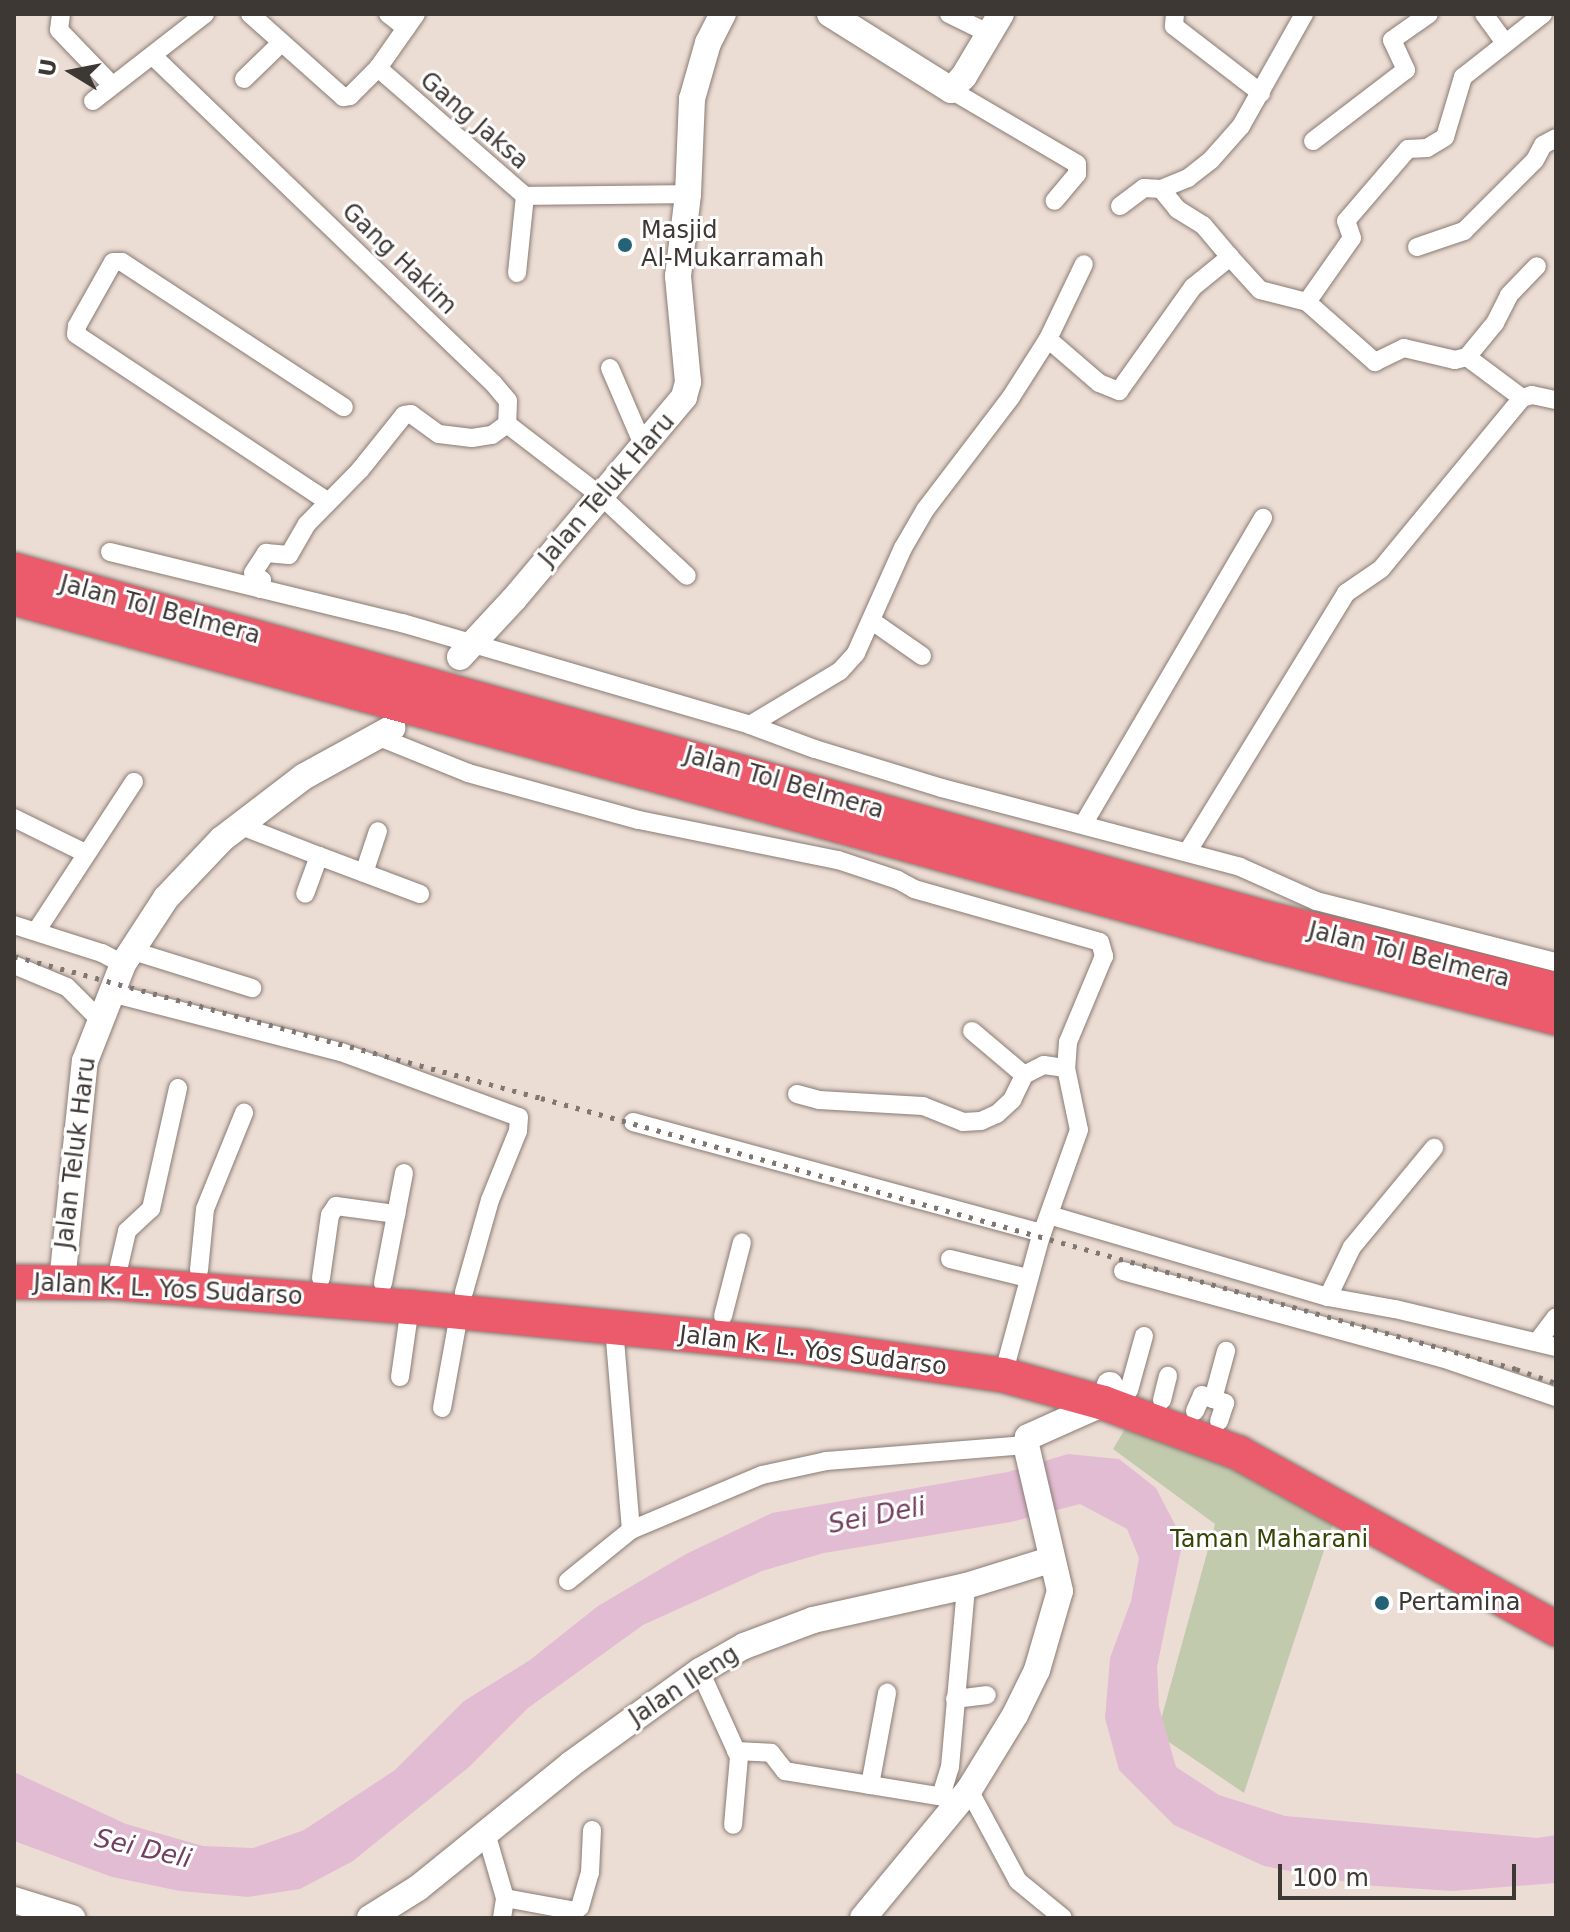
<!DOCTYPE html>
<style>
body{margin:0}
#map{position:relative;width:1570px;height:1932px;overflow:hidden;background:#ecddd4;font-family:"DejaVu Sans",sans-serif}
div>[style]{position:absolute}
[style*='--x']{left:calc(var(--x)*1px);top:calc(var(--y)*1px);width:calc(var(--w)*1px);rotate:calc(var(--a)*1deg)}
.green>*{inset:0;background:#c2caae}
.water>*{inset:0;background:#e2bcd3}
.roads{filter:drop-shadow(0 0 2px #897b74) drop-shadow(0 0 2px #897b74)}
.street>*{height:18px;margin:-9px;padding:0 9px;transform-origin:9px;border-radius:9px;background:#fff}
.secondary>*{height:26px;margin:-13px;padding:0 13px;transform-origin:13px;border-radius:13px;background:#fff}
.highway>*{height:34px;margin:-17px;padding:0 17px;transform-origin:17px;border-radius:17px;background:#eb5b6c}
.rail>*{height:5px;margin-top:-2.5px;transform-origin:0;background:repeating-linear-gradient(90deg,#807772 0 4px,transparent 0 12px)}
.dots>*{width:22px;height:22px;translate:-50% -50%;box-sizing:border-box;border:4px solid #fff;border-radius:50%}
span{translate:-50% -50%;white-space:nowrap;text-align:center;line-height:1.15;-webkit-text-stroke:6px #fff;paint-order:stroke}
.street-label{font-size:24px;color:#3e3835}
.poi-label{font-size:24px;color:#3e3835}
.left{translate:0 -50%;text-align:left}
.park-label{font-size:24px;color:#384405}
.water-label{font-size:26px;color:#713f60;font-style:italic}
.frame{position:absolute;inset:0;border:16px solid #3e3835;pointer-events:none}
.north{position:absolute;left:32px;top:32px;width:80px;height:80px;-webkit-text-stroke:6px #fff;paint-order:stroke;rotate:280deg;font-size:22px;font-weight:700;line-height:32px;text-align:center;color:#3e3835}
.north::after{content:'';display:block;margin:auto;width:28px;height:36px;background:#3e3835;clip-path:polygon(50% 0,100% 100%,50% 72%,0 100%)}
.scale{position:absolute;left:1278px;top:1864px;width:238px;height:36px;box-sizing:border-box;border:4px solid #3e3835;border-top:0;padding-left:10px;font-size:24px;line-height:28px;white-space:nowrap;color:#3e3835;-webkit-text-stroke:6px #fff;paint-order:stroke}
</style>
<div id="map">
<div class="green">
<div style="clip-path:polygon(1132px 1417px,1340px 1502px,1244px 1793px,1157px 1734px,1215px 1524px,1113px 1449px)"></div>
</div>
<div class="water">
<div style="clip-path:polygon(1068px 1454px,1119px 1459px,1156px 1488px,1183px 1540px,1157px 1667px,1159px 1707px,1176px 1767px,1219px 1795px,1285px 1816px,1537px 1838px,1556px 1835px,1556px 1883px,1452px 1891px,1362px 1885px,1264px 1866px,1174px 1825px,1119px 1770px,1105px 1718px,1110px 1658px,1131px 1601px,1139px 1558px,1127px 1529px,1080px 1504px,1011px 1522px,824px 1553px,762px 1571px,643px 1625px,528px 1708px,469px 1767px,353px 1861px,300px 1889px,248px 1897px,180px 1891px,112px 1877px,14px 1841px,14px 1772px,126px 1824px,203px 1846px,253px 1848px,304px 1830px,395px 1770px,464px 1701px,530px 1660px,598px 1606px,686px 1554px,772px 1513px,1008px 1472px)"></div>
</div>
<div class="roads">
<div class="street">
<div style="--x:61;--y:14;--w:16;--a:97"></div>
<div style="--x:59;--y:30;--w:76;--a:46.1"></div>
<div style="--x:250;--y:14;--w:125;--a:41.7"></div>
<div style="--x:343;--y:97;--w:7;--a:-8"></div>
<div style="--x:350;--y:96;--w:40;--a:-45"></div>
<div style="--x:378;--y:68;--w:66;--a:-54.9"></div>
<div style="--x:388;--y:14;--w:23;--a:38"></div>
<div style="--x:949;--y:14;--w:46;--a:26"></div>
<div style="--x:1175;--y:14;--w:12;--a:95"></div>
<div style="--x:1174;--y:26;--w:110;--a:37.6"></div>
<div style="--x:1484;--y:14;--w:36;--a:54"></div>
<div style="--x:153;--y:56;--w:472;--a:43.9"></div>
<div style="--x:493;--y:383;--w:23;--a:50"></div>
<div style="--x:508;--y:401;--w:23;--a:92"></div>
<div style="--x:507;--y:424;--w:118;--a:37.5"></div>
<div style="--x:601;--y:496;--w:117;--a:42.9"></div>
<div style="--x:378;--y:68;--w:195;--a:41"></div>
<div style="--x:525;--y:196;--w:163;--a:-0.7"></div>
<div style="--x:244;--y:79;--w:52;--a:-44.2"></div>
<div style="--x:951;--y:90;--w:146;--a:30.4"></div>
<div style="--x:1077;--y:164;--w:10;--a:90"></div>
<div style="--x:1077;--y:174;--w:35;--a:130"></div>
<div style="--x:93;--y:101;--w:142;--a:-37.8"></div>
<div style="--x:1313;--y:141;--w:117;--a:-37.4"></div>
<div style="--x:1406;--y:70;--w:33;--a:-115"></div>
<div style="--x:1392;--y:40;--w:45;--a:-35.1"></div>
<div style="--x:1161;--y:189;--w:26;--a:51"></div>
<div style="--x:1177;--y:209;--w:31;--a:32"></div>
<div style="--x:1203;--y:225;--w:42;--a:49.8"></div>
<div style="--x:1120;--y:206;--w:30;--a:-37"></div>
<div style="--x:1144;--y:188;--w:17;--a:3"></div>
<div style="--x:1161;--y:189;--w:29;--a:-22"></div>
<div style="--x:1188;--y:178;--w:29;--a:-38"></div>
<div style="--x:1211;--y:160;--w:45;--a:-48.6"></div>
<div style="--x:1241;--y:126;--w:129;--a:-60.6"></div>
<div style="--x:1417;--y:247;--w:50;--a:-18.8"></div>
<div style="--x:1464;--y:231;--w:100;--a:-45"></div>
<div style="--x:1535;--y:160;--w:17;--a:-62"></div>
<div style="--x:1543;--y:145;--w:15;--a:-28"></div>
<div style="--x:517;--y:273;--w:77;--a:-84.1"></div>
<div style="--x:1307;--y:302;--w:78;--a:-54.9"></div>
<div style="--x:1352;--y:238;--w:18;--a:-109"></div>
<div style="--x:1346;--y:221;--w:95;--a:-49.3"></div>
<div style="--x:1408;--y:149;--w:19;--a:-3"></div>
<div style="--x:1427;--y:148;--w:21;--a:-31"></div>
<div style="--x:1445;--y:137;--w:63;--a:-73.3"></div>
<div style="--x:1463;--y:77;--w:102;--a:-38.2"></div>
<div style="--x:1048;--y:339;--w:67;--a:40.8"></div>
<div style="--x:1099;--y:383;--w:22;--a:22"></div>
<div style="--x:1119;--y:391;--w:128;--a:-54.6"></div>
<div style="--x:1193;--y:287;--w:48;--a:-39"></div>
<div style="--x:1230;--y:257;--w:45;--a:47.7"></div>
<div style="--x:1260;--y:290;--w:49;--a:14.3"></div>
<div style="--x:1307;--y:302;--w:91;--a:41.4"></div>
<div style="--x:1375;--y:362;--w:32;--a:-26"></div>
<div style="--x:1404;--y:348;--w:52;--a:13.2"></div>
<div style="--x:1455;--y:360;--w:12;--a:-14"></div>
<div style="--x:1467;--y:357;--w:44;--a:-50.5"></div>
<div style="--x:1495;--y:323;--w:31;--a:-63"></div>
<div style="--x:1509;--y:295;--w:40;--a:-46"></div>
<div style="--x:1467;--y:357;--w:69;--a:36.7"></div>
<div style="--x:610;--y:368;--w:86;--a:66.7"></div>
<div style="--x:327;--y:501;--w:301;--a:-146.4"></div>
<div style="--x:76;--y:334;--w:8;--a:-83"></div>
<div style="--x:77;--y:326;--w:73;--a:-60.6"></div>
<div style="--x:113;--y:262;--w:9;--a:0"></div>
<div style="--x:122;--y:262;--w:265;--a:33.2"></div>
<div style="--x:110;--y:552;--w:301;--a:13.7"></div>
<div style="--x:402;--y:623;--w:363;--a:16.3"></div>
<div style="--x:750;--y:725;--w:69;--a:20.3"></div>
<div style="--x:815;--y:749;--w:133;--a:17.1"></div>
<div style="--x:942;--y:788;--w:308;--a:14.8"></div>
<div style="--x:1240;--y:867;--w:83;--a:24.1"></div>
<div style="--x:1316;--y:901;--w:248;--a:14.3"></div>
<div style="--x:260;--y:589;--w:9;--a:-77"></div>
<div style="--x:262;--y:580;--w:11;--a:-142"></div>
<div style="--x:253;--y:573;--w:24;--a:-57"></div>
<div style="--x:266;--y:553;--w:23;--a:5"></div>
<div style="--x:289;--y:555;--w:36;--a:-60"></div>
<div style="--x:307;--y:524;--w:76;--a:-45.5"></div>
<div style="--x:360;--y:470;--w:70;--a:-51.3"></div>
<div style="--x:404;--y:415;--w:7;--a:-8"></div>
<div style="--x:411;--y:414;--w:34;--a:36"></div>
<div style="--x:439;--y:434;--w:33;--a:7"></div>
<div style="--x:472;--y:438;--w:20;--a:-9"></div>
<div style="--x:492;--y:435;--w:19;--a:-36"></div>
<div style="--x:872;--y:621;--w:61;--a:35"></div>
<div style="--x:750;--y:725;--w:105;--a:-31"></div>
<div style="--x:840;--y:671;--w:24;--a:-48"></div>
<div style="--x:856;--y:653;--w:115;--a:-65.9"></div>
<div style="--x:903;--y:548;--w:44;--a:-59.9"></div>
<div style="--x:925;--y:510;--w:142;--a:-52.7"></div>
<div style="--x:1011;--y:397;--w:69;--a:-57.5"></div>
<div style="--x:1048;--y:339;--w:83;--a:-64.4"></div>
<div style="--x:379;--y:737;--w:96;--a:22"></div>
<div style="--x:468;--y:773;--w:177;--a:15.4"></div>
<div style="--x:639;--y:820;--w:203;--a:11.4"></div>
<div style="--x:838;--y:860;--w:63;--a:18.4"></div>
<div style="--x:898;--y:880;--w:18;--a:29"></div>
<div style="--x:914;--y:889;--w:193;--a:15.9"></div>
<div style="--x:1100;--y:942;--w:15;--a:74"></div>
<div style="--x:1104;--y:956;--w:93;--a:112.7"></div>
<div style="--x:1068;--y:1042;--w:26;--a:94"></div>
<div style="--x:1066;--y:1068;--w:63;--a:78.2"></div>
<div style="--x:1079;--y:1130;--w:116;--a:109.7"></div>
<div style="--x:1040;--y:1239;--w:141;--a:105.2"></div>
<div style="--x:14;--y:818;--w:79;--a:26.2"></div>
<div style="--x:1084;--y:823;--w:354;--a:-59.6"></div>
<div style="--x:239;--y:825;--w:86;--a:21.2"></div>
<div style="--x:319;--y:856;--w:40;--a:110.2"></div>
<div style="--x:1188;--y:851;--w:303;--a:-58.5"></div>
<div style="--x:1346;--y:593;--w:42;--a:-34.4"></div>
<div style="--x:1381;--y:569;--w:222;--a:-50.5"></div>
<div style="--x:1522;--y:398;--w:10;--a:-17"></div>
<div style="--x:1532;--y:395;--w:25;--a:12"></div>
<div style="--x:319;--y:856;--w:108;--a:20.6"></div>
<div style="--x:364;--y:873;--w:44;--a:-71.6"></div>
<div style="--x:14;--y:925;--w:92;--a:17.7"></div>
<div style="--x:102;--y:953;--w:24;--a:28"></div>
<div style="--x:37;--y:930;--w:177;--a:-56.8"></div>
<div style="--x:133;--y:951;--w:125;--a:17.3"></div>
<div style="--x:14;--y:965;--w:57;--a:22.5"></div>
<div style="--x:67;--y:987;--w:45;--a:45"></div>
<div style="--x:111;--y:993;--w:237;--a:14.4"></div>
<div style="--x:341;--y:1052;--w:189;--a:20.1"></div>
<div style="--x:519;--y:1117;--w:14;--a:94"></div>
<div style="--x:518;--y:1131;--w:74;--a:112.1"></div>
<div style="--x:490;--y:1200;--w:96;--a:105.8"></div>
<div style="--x:972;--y:1031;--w:68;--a:40.2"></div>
<div style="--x:797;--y:1094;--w:23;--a:15"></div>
<div style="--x:819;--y:1100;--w:104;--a:3.3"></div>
<div style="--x:923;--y:1106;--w:43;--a:21.8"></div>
<div style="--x:963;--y:1122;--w:18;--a:-3"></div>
<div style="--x:981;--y:1121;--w:17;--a:-24"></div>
<div style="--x:997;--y:1114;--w:21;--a:-43"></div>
<div style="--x:1012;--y:1100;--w:28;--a:-64"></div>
<div style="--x:1024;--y:1075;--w:22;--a:-27"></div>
<div style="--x:1044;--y:1065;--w:22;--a:8"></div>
<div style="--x:633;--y:1122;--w:424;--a:15.2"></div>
<div style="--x:1049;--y:1215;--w:291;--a:16.4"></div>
<div style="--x:1328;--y:1297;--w:68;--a:10.2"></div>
<div style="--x:1395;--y:1309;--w:165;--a:13.3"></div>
<div style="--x:950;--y:1259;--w:80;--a:13.7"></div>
<div style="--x:119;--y:1266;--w:36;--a:-77"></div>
<div style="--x:127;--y:1231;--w:33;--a:-43"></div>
<div style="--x:151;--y:1209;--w:124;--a:-77.4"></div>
<div style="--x:199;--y:1270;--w:61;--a:-84.4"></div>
<div style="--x:205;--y:1209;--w:104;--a:-67.9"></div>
<div style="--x:1123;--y:1271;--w:331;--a:15.3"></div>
<div style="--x:1442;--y:1358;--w:120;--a:18.9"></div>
<div style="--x:321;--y:1278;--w:64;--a:-81.9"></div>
<div style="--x:330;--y:1215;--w:11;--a:-56"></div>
<div style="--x:336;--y:1206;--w:61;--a:7.6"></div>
<div style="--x:383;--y:1283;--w:112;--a:-79.2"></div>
<div style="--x:1328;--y:1297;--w:55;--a:-64.4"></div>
<div style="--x:1352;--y:1247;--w:129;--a:-50.4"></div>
<div style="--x:723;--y:1316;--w:76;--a:-75.6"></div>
<div style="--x:614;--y:1328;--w:203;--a:85.2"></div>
<div style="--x:1538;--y:1341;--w:30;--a:-53"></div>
<div style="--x:400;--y:1377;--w:71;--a:-81.9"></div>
<div style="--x:1129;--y:1390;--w:56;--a:-74.5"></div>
<div style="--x:1213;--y:1399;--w:13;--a:18"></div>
<div style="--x:1225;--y:1403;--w:19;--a:108"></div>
<div style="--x:1162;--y:1400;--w:25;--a:-76"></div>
<div style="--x:442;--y:1408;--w:96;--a:-79.7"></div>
<div style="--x:1195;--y:1411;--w:17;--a:-66"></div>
<div style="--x:1202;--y:1395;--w:12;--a:20"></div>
<div style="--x:1213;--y:1399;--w:50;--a:-74.8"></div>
<div style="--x:568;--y:1581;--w:81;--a:-39"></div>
<div style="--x:631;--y:1530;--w:142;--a:-22.8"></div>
<div style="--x:762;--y:1475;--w:66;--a:-12.3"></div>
<div style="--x:826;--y:1461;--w:201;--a:-4.6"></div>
<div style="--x:700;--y:1671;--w:94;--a:65.6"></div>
<div style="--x:739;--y:1757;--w:68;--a:95"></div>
<div style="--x:955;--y:1699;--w:32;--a:-7"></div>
<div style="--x:736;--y:1751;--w:35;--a:3"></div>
<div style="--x:771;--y:1753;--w:23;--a:52"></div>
<div style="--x:785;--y:1771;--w:179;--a:9.3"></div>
<div style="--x:870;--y:1785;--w:94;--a:-79.5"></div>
<div style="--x:969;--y:1790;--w:103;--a:61.7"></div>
<div style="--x:1018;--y:1881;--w:58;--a:39.4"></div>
<div style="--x:941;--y:1796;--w:30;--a:-73"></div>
<div style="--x:950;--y:1767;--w:182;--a:-84.9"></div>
<div style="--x:486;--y:1833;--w:68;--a:73.7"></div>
<div style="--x:505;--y:1898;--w:71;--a:10.5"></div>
<div style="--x:575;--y:1911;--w:6;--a:-39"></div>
<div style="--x:580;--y:1907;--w:35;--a:-74"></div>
<div style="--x:590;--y:1873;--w:43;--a:-87.3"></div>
<div style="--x:502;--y:1918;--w:20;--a:-81"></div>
</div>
<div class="secondary">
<div style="--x:830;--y:14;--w:143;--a:32.1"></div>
<div style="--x:951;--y:90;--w:19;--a:-47"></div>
<div style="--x:964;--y:76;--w:72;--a:-59.2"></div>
<div style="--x:460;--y:657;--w:79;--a:-47"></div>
<div style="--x:514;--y:599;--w:264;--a:-49.9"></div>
<div style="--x:684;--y:397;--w:16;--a:-75"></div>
<div style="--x:688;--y:382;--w:106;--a:-95.4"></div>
<div style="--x:678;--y:276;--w:83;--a:-83"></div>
<div style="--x:688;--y:194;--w:95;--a:-87.6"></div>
<div style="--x:692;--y:99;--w:58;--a:-74.1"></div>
<div style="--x:708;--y:43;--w:33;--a:-63"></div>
<div style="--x:62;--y:1282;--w:222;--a:-84.1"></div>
<div style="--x:85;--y:1061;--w:104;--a:-68.6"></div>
<div style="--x:123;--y:964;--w:79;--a:-56.9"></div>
<div style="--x:166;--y:898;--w:81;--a:-46.5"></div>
<div style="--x:222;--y:839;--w:102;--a:-37.4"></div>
<div style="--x:303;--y:777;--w:102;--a:-28.8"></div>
<div style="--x:14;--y:1900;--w:61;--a:17.2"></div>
<div style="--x:370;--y:1918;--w:57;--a:-32"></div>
<div style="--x:418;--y:1888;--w:197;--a:-39"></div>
<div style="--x:571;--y:1764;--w:159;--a:-35.8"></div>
<div style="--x:700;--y:1671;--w:51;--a:-29.6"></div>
<div style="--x:744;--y:1646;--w:74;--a:-20.6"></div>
<div style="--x:813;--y:1620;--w:157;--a:-12.5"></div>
<div style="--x:966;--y:1586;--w:88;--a:-17.2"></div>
<div style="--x:863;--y:1918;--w:166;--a:-50.4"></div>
<div style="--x:969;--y:1790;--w:88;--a:-58.5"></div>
<div style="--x:1015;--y:1715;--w:50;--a:-63.9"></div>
<div style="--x:1037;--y:1670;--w:82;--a:-73.8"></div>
<div style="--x:1060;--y:1591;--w:150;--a:-103.1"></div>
<div style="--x:1026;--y:1445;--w:8;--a:-76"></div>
<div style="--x:1028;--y:1437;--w:83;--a:-24.1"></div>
<div style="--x:1104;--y:1403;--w:19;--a:-72"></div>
</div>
<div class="highway">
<div style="--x:14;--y:570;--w:1299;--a:15.53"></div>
<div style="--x:1266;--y:918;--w:299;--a:13.9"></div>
<div style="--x:14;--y:598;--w:1301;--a:15.43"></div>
<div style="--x:1268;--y:944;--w:297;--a:14.4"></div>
<div style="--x:14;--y:1282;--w:101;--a:0.6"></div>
<div style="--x:115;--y:1283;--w:296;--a:4.7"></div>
<div style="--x:410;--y:1307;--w:400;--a:5.7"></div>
<div style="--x:808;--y:1347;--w:197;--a:8.2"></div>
<div style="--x:1003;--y:1375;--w:105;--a:15.5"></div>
<div style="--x:1104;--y:1403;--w:144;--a:20.3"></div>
<div style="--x:1239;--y:1453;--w:363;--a:29"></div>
</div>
</div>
<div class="rail">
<div style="--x:14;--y:956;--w:546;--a:15.08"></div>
<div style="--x:541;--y:1098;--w:1012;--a:15.53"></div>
<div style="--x:1516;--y:1369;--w:42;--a:19.3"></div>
</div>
<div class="dots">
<div style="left:625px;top:245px;background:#246278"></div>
<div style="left:1382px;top:1603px;background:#246278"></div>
</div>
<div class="street-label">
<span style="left:474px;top:121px;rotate:41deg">Gang Jaksa</span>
<span style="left:399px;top:259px;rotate:44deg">Gang Hakim</span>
<span style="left:607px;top:490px;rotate:-49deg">Jalan Teluk Haru</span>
<span style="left:160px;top:610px;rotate:15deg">Jalan Tol Belmera</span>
<span style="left:784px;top:783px;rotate:16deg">Jalan Tol Belmera</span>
<span style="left:1409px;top:955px;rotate:14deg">Jalan Tol Belmera</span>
<span style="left:76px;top:1153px;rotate:-83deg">Jalan Teluk Haru</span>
<span style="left:168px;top:1290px;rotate:3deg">Jalan K. L. Yos Sudarso</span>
<span style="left:813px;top:1351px;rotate:7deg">Jalan K. L. Yos Sudarso</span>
<span style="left:684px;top:1686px;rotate:-33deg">Jalan Ileng</span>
</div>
<div class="poi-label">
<span class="left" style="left:641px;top:245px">Masjid<br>Al-Mukarramah</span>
<span class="left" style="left:1398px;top:1603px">Pertamina</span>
</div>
<div class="park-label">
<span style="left:1269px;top:1540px">Taman Maharani</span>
</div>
<div class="water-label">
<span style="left:877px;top:1516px;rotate:-11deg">Sei Deli</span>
<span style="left:143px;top:1849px;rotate:13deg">Sei Deli</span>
</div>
<div class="frame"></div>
<div class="north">U</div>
<div class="scale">100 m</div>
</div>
